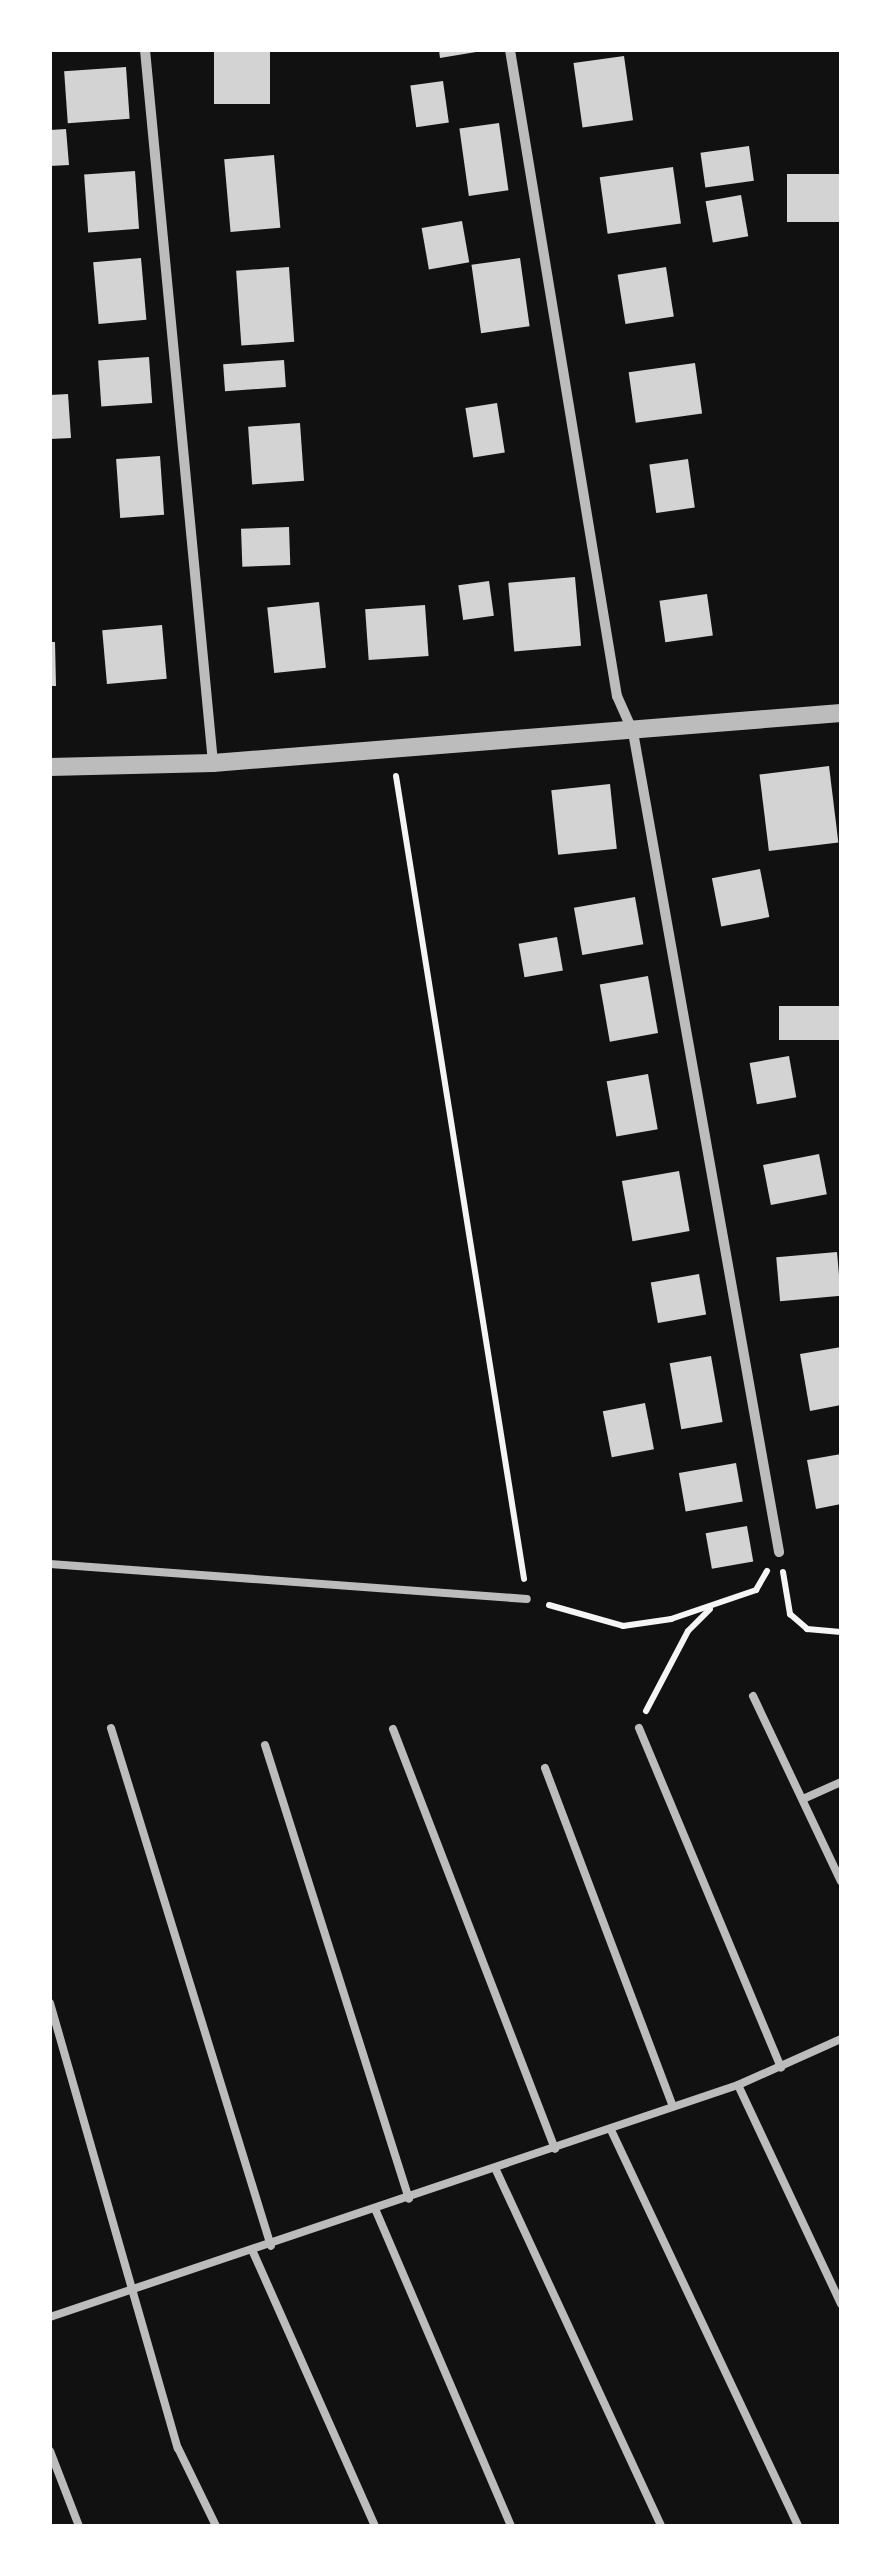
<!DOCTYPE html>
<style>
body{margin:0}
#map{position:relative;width:891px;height:2576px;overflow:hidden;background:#111;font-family:"Fira Sans",sans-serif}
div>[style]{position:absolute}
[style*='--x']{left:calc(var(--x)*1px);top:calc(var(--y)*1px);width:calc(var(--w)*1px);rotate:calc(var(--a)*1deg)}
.building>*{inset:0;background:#d3d3d3;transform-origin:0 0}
.path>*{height:6px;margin:-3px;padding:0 3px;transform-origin:3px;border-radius:3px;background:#f5f5f5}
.service>*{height:8px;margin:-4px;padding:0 4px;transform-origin:4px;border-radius:4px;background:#bcbcbc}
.minor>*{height:10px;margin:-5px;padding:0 5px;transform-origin:5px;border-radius:5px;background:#bcbcbc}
.tertiary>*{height:18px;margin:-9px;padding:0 9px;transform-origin:9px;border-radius:9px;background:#bcbcbc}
span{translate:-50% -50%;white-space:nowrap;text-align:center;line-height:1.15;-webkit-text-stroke:10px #fff;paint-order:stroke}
.frame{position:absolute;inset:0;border:52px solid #fff;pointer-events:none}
</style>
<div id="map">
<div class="building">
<div style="left:214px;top:50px;width:56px;height:54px"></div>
<div style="clip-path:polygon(439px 50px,476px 50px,476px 52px,440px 58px)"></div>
<div style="left:624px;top:56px;width:65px;height:51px;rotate:82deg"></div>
<div style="left:126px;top:67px;width:52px;height:62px;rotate:86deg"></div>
<div style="left:443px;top:81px;width:42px;height:33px;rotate:82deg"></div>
<div style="left:499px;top:123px;width:68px;height:40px;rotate:82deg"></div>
<div style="clip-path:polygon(66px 129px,69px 165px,50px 166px,50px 130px)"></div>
<div style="left:749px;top:146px;width:35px;height:49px;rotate:82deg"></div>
<div style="left:274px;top:155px;width:73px;height:50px;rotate:85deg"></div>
<div style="left:673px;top:167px;width:57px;height:74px;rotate:82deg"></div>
<div style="left:135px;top:171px;width:58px;height:51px;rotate:86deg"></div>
<div style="left:841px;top:174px;width:48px;height:54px;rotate:90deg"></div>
<div style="left:741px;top:195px;width:42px;height:36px;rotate:80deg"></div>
<div style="left:462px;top:221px;width:42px;height:41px;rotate:80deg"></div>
<div style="left:141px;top:258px;width:62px;height:48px;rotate:85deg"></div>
<div style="left:520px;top:258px;width:69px;height:49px;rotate:82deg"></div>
<div style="left:289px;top:267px;width:75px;height:53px;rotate:86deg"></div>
<div style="left:666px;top:267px;width:50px;height:49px;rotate:81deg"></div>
<div style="left:149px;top:357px;width:46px;height:51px;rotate:86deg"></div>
<div style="left:284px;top:360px;width:27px;height:61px;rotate:86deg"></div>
<div style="left:695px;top:363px;width:51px;height:67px;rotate:82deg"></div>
<div style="clip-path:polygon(68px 394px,71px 438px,50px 439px,50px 395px)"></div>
<div style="left:497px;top:403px;width:50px;height:32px;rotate:81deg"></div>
<div style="left:300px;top:423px;width:58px;height:52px;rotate:86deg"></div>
<div style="left:160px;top:456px;width:59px;height:44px;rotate:86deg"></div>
<div style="left:688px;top:459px;width:49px;height:39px;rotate:82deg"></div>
<div style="left:289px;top:527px;width:38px;height:48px;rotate:88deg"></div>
<div style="left:575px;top:577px;width:69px;height:67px;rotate:85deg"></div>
<div style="left:489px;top:581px;width:35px;height:31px;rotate:82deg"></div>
<div style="left:707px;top:594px;width:42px;height:48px;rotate:82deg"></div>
<div style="left:319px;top:602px;width:66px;height:52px;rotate:84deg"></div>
<div style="left:425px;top:605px;width:51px;height:60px;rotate:86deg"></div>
<div style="left:162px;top:625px;width:54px;height:60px;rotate:85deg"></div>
<div style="clip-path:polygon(50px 642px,55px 642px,56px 686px,50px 686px)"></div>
<div style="left:829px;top:766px;width:77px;height:70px;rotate:83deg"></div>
<div style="left:610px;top:784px;width:65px;height:59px;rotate:84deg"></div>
<div style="left:760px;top:869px;width:49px;height:49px;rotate:79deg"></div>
<div style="left:635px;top:897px;width:48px;height:62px;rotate:80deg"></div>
<div style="left:557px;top:937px;width:34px;height:39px;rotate:80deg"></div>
<div style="left:648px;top:976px;width:58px;height:49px;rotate:80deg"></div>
<div style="left:841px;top:1006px;width:34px;height:62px;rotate:90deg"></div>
<div style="left:789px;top:1056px;width:42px;height:40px;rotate:80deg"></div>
<div style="left:648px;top:1074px;width:56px;height:42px;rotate:80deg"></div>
<div style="left:819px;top:1154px;width:41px;height:57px;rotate:79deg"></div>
<div style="left:679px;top:1171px;width:61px;height:58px;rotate:80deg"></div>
<div style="left:837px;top:1252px;width:44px;height:61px;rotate:85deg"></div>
<div style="left:699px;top:1274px;width:41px;height:49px;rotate:80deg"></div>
<div style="clip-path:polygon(841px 1347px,841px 1405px,810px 1411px,800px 1354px)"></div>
<div style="left:711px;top:1356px;width:67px;height:42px;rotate:80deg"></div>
<div style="left:645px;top:1403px;width:47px;height:43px;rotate:79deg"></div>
<div style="clip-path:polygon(841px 1454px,841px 1504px,816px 1509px,807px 1460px)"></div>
<div style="left:736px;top:1463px;width:39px;height:58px;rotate:80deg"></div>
<div style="left:747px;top:1526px;width:36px;height:42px;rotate:80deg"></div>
</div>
<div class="path">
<div style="--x:396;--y:776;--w:813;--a:80.94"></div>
<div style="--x:783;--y:1572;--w:43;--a:80.5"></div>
<div style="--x:790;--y:1614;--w:23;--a:41"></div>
<div style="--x:807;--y:1629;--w:34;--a:5"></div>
<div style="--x:549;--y:1605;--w:77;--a:15.8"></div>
<div style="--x:623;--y:1626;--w:49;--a:-8.3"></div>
<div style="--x:671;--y:1619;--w:90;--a:-18.8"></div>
<div style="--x:756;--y:1590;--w:22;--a:-60"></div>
<div style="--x:646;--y:1711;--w:90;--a:-62.3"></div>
<div style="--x:688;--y:1631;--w:31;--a:-45"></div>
</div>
<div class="service">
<div style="--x:50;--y:1564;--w:478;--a:4.2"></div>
<div style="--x:753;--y:1696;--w:205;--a:64.6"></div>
<div style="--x:111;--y:1728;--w:542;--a:72.84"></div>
<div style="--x:639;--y:1728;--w:368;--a:67.3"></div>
<div style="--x:393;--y:1729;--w:450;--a:68.9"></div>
<div style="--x:265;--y:1745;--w:476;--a:72.4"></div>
<div style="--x:545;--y:1768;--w:362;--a:69.3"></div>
<div style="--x:803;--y:1799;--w:42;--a:-24.1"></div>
<div style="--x:50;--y:2003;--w:463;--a:74"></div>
<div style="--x:178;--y:2448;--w:87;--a:64"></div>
<div style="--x:738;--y:2085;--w:242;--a:64.8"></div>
<div style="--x:611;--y:2130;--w:438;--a:64.7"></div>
<div style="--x:496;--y:2170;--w:392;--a:65.1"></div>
<div style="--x:376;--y:2211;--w:343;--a:66.8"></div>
<div style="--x:253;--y:2252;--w:300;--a:66"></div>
<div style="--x:50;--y:2317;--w:726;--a:-18.63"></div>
<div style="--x:738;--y:2085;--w:113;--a:-24.1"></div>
<div style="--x:50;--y:2451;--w:80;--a:68.9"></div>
</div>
<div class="minor">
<div style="--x:145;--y:50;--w:716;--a:84.55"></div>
<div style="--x:510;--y:50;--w:655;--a:80.6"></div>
<div style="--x:617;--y:696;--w:39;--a:66"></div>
<div style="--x:633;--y:732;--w:833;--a:79.9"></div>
</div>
<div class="tertiary">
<div style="--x:50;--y:767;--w:163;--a:-1.4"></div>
<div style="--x:213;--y:763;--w:630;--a:-4.55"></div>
</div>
<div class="frame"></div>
</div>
